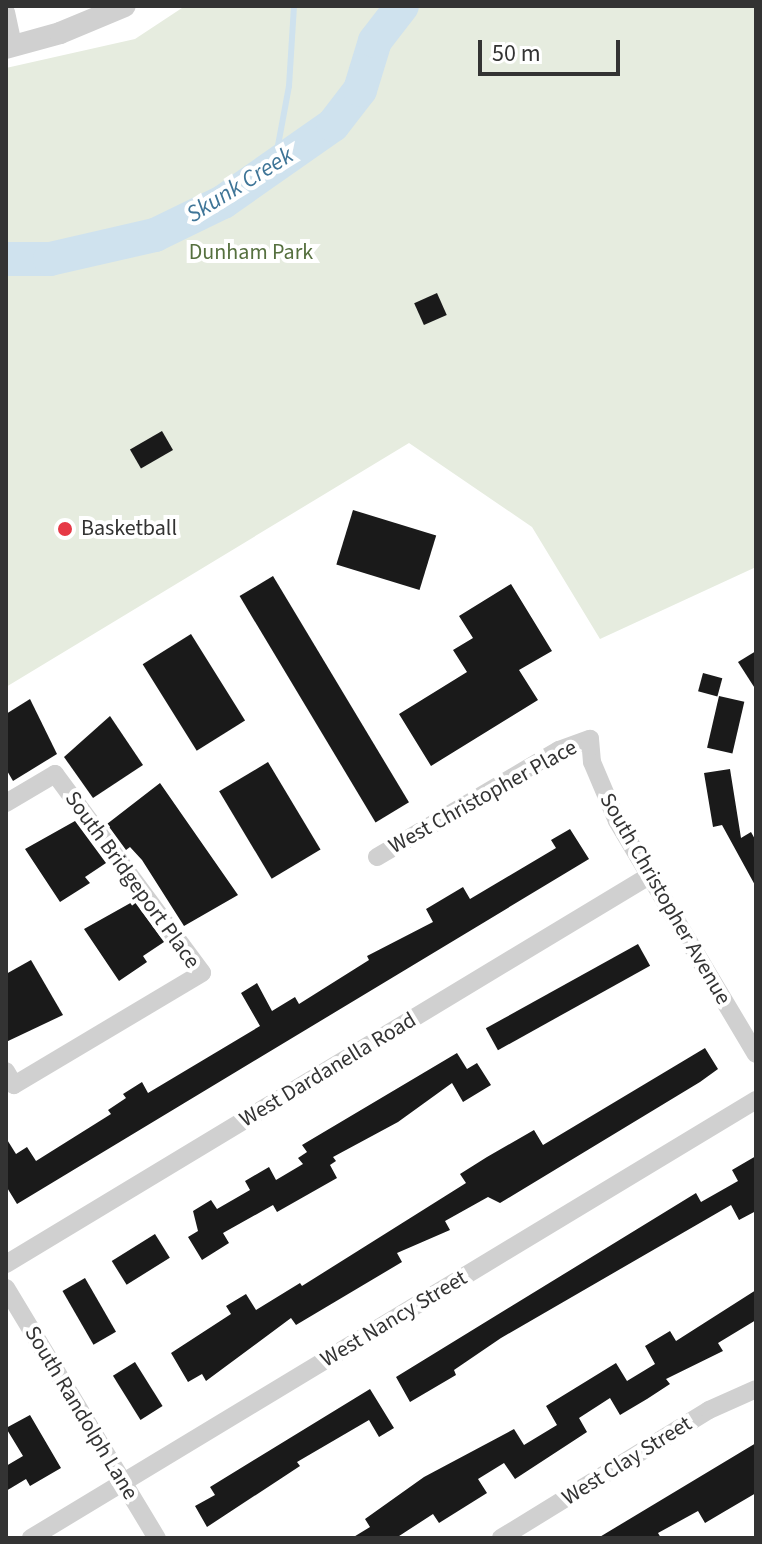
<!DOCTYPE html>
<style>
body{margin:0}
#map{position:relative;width:762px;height:1544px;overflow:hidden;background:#fff;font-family:"Source Sans 3",sans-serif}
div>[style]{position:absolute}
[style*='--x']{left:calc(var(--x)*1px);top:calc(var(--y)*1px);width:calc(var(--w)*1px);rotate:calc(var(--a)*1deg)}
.green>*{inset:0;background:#e6ecdf}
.stream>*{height:6px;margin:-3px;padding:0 3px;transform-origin:3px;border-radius:3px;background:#cfe2ee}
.river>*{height:34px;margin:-17px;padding:0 17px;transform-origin:17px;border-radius:17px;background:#cfe2ee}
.building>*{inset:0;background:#1a1a1a;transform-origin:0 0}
.minor>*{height:18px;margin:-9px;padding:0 9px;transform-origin:9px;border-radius:9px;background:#d0d0d0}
.tertiary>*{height:22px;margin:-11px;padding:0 11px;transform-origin:11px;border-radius:11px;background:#d0d0d0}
.dots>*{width:22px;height:22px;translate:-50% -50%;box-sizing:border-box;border:4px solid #fff;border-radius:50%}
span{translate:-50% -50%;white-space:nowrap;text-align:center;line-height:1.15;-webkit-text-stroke:8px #fff;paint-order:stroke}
.park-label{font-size:22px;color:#56703f}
.poi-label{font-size:22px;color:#333}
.left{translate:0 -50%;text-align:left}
.street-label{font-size:22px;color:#333}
.water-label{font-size:24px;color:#3f7597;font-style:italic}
.frame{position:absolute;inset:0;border:8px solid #333;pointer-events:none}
.scale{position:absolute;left:478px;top:40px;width:142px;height:36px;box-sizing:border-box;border:4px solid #333;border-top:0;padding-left:10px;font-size:24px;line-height:28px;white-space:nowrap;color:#333;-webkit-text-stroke:6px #fff;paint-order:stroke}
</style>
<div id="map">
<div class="green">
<div style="clip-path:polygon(185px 6px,756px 6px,756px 567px,600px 639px,532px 527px,409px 443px,6px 687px,6px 68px,135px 39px)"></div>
</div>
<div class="stream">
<div style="--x:274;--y:167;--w:82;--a:-79.5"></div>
<div style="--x:289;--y:86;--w:80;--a:-86.4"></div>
</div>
<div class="river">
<div style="--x:6;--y:259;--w:44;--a:0"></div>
<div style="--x:50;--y:259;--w:108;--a:-12.9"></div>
<div style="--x:155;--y:235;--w:76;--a:-25.9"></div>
<div style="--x:223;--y:202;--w:134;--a:-35"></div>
<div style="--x:333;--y:125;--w:44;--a:-52.4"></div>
<div style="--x:360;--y:90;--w:51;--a:-73"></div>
<div style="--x:375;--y:41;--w:44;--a:-52.4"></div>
</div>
<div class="building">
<div style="left:437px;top:293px;width:24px;height:25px;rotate:66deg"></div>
<div style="left:162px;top:431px;width:22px;height:37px;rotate:60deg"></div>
<div style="left:353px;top:510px;width:87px;height:57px;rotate:17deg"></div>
<div style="left:273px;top:576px;width:264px;height:39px;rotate:59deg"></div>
<div style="clip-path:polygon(511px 584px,552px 651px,519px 670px,538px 700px,431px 766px,399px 714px,467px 672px,453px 650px,473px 638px,459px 616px)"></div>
<div style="left:191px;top:634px;width:102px;height:57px;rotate:58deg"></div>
<div style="clip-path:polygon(756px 651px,756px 690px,738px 662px)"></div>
<div style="left:703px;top:673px;width:20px;height:19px;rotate:15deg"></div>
<div style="left:719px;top:696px;width:26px;height:53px;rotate:13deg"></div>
<div style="clip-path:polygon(30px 699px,57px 754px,13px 781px,6px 769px,6px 714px)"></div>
<div style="clip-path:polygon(110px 716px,143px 765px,93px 798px,64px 757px)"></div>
<div style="left:268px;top:762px;width:102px;height:57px;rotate:59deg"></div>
<div style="clip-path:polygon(730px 769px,741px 838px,751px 832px,756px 841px,756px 887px,722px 825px,713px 827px,704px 773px)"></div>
<div style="clip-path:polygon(160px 783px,238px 895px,184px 926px,142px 860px,130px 847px,126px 850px,107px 824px)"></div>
<div style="clip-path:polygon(75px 821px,106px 863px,85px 877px,90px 883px,60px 902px,25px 849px)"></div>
<div style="clip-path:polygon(570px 829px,589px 859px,17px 1204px,6px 1186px,6px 1138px,16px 1154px,27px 1147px,36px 1161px,111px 1114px,108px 1110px,126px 1098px,123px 1094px,142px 1082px,148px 1093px,260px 1026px,241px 993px,257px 983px,272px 1011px,295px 997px,299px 1004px,369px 960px,367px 956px,433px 922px,426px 909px,463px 887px,470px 899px,556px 848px,551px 840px)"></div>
<div style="clip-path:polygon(134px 901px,164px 942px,143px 956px,147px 962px,119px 981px,84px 929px)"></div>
<div style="left:638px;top:944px;width:25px;height:174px;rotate:61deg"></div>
<div style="clip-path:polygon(31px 960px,63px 1015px,6px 1042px,6px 974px)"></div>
<div style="clip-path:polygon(705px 1048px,718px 1069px,700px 1082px,500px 1203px,488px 1197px,445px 1221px,450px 1230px,397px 1253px,402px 1262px,296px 1325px,291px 1318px,206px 1381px,202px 1374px,188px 1382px,171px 1353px,231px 1314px,226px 1306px,246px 1294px,256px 1310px,300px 1283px,302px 1286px,466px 1183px,460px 1174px,487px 1157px,534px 1130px,543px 1145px)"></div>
<div style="clip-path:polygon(457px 1053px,467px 1069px,477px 1063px,491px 1085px,463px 1102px,452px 1083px,398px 1122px,333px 1157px,336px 1161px,330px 1165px,337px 1178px,277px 1212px,273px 1205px,223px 1233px,229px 1243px,202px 1260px,188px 1237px,198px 1231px,193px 1211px,211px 1200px,217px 1209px,250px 1190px,245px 1181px,269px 1167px,276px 1180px,303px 1164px,298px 1158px,307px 1152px,302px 1145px)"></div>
<div style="clip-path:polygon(756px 1156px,756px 1211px,739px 1220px,731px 1205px,501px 1338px,454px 1370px,456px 1375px,410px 1402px,396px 1377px,696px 1193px,701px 1202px,738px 1181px,732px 1170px)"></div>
<div style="left:155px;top:1234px;width:28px;height:51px;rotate:58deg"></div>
<div style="left:85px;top:1278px;width:62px;height:26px;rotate:60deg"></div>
<div style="clip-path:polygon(756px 1290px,756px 1320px,718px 1343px,723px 1351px,666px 1379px,670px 1384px,647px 1399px,620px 1415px,610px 1398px,579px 1418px,587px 1432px,515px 1479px,504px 1463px,478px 1479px,487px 1493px,439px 1523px,433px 1514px,396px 1538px,352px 1538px,370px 1527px,365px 1519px,424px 1477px,514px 1429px,524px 1445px,557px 1425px,546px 1406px,616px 1363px,627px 1381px,655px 1364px,645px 1346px,670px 1331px,676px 1341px)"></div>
<div style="left:135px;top:1362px;width:52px;height:26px;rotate:58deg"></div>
<div style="clip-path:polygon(370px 1389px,394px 1428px,379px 1437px,369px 1420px,297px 1462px,300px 1466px,207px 1527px,195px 1506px,215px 1495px,210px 1487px)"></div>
<div style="clip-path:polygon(30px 1415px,61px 1468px,30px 1486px,26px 1479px,6px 1491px,6px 1466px,23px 1456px,6px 1428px)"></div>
<div style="clip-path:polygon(756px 1443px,756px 1493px,727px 1510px,705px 1523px,698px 1511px,658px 1533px,661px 1538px,598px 1538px)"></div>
</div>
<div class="minor">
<div style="--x:6;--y:12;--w:35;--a:78"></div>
<div style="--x:6;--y:803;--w:57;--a:-30.6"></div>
<div style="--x:55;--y:774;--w:247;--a:53.5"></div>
<div style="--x:202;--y:973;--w:219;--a:149.2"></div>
<div style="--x:14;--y:1085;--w:16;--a:-120"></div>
<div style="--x:377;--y:857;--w:211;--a:-30.5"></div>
<div style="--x:559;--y:750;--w:33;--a:-20"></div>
<div style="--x:590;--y:739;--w:23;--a:85"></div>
<div style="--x:592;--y:762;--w:64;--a:67"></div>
<div style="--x:617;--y:821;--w:271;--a:59.2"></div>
<div style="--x:6;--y:1264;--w:751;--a:-31.11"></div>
<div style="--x:6;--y:1288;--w:292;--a:58.9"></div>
<div style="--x:31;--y:1538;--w:847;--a:-31.14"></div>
<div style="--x:501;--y:1538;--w:244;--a:-31.6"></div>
<div style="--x:709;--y:1410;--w:51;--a:-24.1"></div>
</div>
<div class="tertiary">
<div style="--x:6;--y:48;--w:56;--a:-15.5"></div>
<div style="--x:60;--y:33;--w:70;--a:-22.6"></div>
</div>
<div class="dots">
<div style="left:65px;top:529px;background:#e63946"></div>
</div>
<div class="park-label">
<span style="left:251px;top:253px">Dunham Park</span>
</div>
<div class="poi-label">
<span class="left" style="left:81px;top:529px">Basketball</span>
</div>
<div class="street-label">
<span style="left:483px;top:797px;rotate:-29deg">West Christopher Place</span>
<span style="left:132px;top:880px;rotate:54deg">South Bridgeport Place</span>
<span style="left:665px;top:899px;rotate:60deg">South Christopher Avenue</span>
<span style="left:328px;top:1070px;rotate:-31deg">West Dardanella Road</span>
<span style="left:394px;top:1319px;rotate:-31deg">West Nancy Street</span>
<span style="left:81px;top:1413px;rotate:59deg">South Randolph Lane</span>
<span style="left:627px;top:1461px;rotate:-32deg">West Clay Street</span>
</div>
<div class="water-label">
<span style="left:240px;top:185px;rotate:-32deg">Skunk Creek</span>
</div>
<div class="frame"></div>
<div class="scale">50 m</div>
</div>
